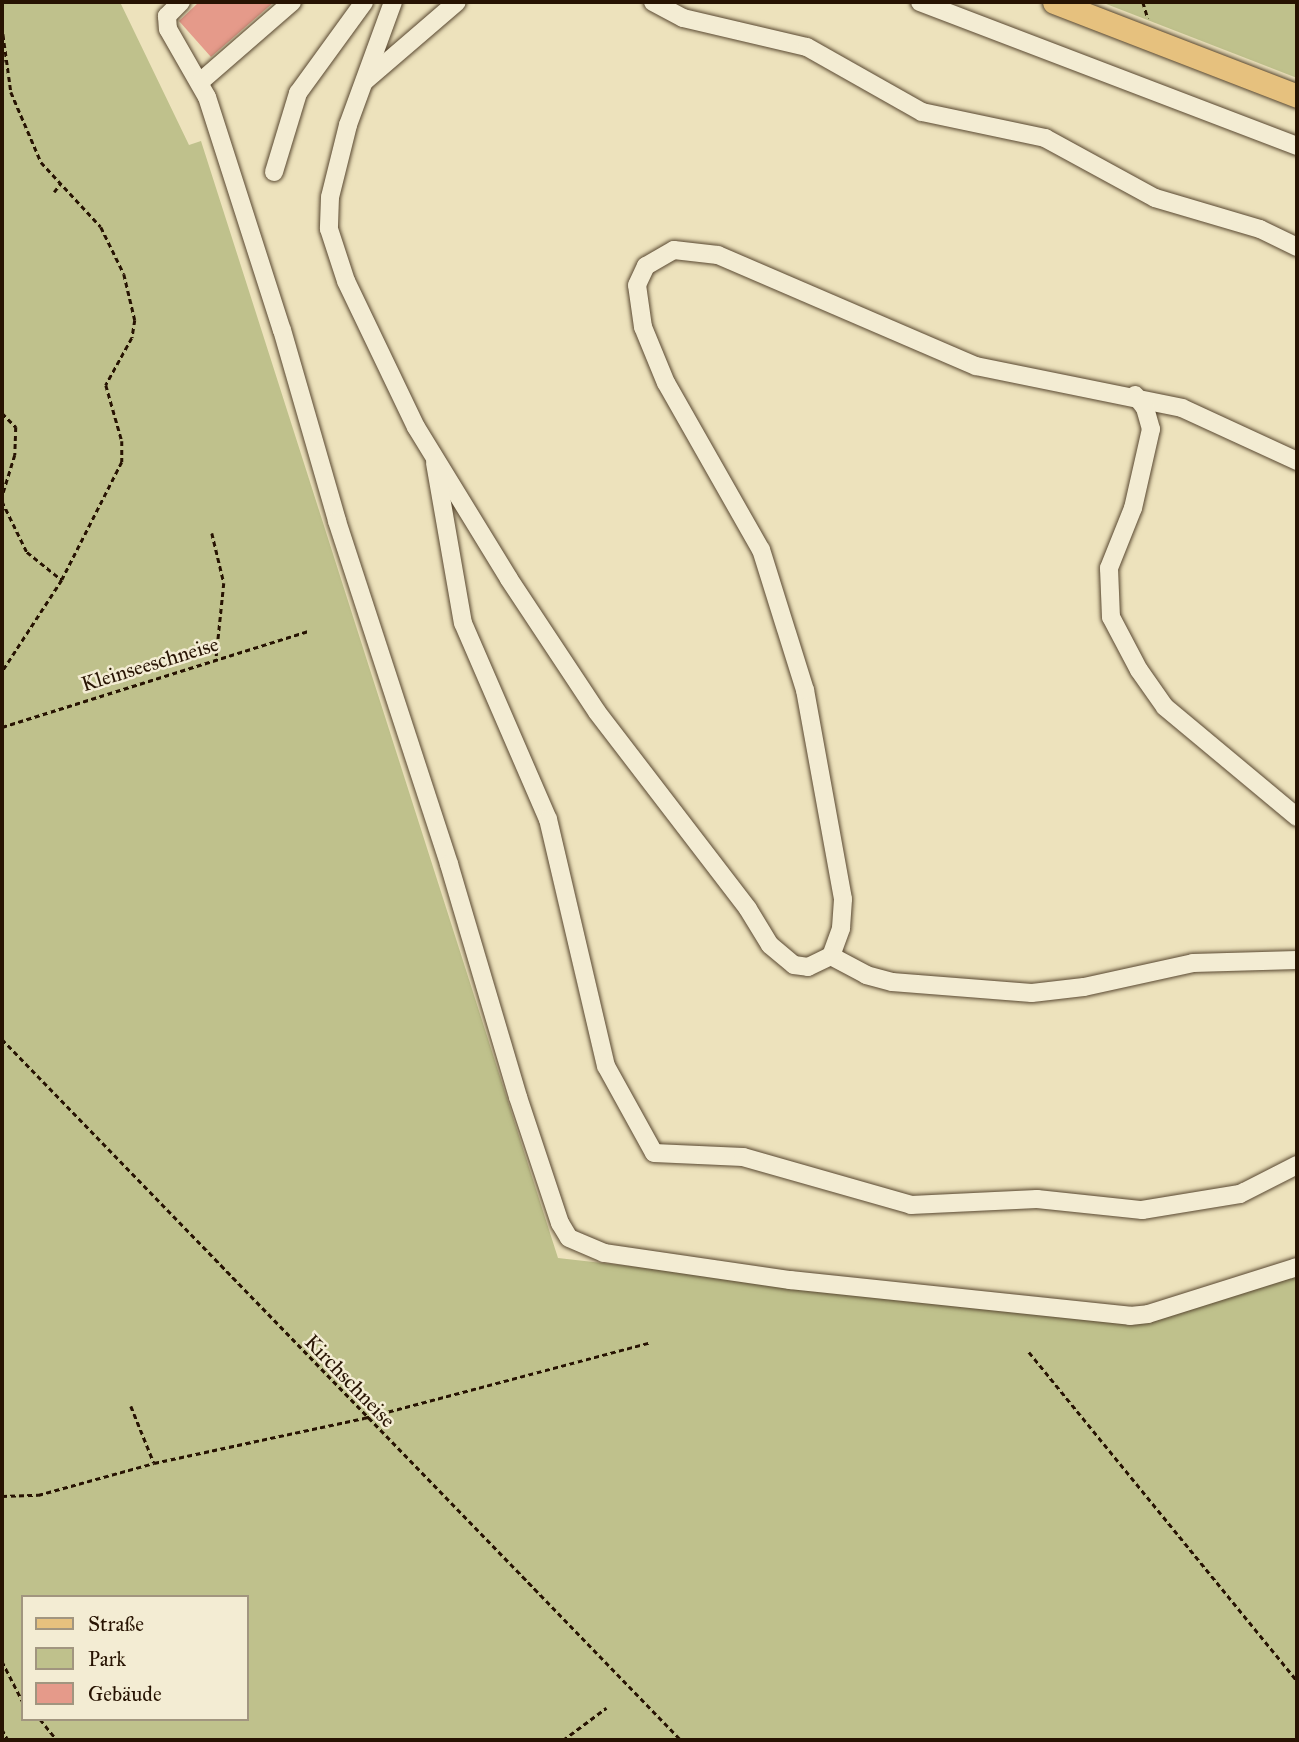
<!DOCTYPE html>
<meta charset="utf-8">
<style>
body{margin:0}
#map{position:relative;width:1299px;height:1742px;overflow:hidden;background:#ede2bc;font-family:"IM FELL Great Primer",serif}
div>[style]{position:absolute}
[style*='--x']{left:calc(var(--x)*1px);top:calc(var(--y)*1px);width:calc(var(--w)*1px);rotate:calc(var(--a)*1deg)}
.green>*{inset:0;background:#bfc18c}
.building>*{inset:0;background:#e59a8a}
.path>*{height:2.5px;margin-top:-1.25px;transform-origin:0;background:repeating-linear-gradient(90deg,#271302 0 5px,transparent 0 8.5px)}
.roads{filter:drop-shadow(0 0 2px #584730) drop-shadow(0 0 2px #584730)}
.minor>*{height:18px;margin:-9px;padding:0 9px;transform-origin:9px;border-radius:9px;background:#f3ecd3}
.major>*{height:23px;margin:-11.5px;padding:0 11.5px;transform-origin:11.5px;border-radius:11.5px;background:#e6c17e}
span{translate:-50% -50%;white-space:nowrap;text-align:center;line-height:1.15;-webkit-text-stroke:5px #f3ecd3;paint-order:stroke}
.street-label{font-size:21px;color:#271302}
.frame{position:absolute;inset:0;border:4px solid #271302;pointer-events:none}
.legend{position:absolute;left:21px;top:1595px;width:228px;height:126px;box-sizing:border-box;background:#f3ecd3;border:2px solid #a1957f;margin:0;padding:9px 12px;list-style:none;font-size:21px;color:#271302}
.legend li{display:flex;align-items:center;gap:14px;height:35px}
.legend b{width:35px;border:2px solid #a1957f}
</style>
<div id="map">
<div class="green">
<div style="clip-path:polygon(evenodd,2px 2px,120px 2px,189px 145px,201px 141px,558px 1258px,1140px 1324px,1297px 1275px,1297px 1740px,2px 1740px,2px 2px,23px 1597px,247px 1597px,247px 1719px,23px 1719px,23px 1597px)"></div>
<div style="clip-path:polygon(1101px 2px,1297px 2px,1297px 78px)"></div>
</div>
<div class="building">
<div style="clip-path:polygon(199px 2px,274px 2px,211px 57px,179px 21px)"></div>
</div>
<div class="path">
<div style="--x:1143;--y:2;--w:17;--a:73"></div>
<div style="--x:2;--y:26;--w:67;--a:82.2"></div>
<div style="--x:11;--y:92;--w:76;--a:66.8"></div>
<div style="--x:41;--y:162;--w:88;--a:47.3"></div>
<div style="--x:101;--y:227;--w:52;--a:63.9"></div>
<div style="--x:124;--y:274;--w:47;--a:76.6"></div>
<div style="--x:135;--y:320;--w:18;--a:99"></div>
<div style="--x:132;--y:338;--w:54;--a:119"></div>
<div style="--x:106;--y:385;--w:58;--a:74.1"></div>
<div style="--x:122;--y:441;--w:21;--a:90"></div>
<div style="--x:122;--y:462;--w:132;--a:117"></div>
<div style="--x:62;--y:580;--w:110;--a:123.1"></div>
<div style="--x:2;--y:64;--w:8;--a:-76"></div>
<div style="--x:54;--y:192;--w:10;--a:-53"></div>
<div style="--x:2;--y:413;--w:20;--a:45"></div>
<div style="--x:16;--y:427;--w:28;--a:92"></div>
<div style="--x:15;--y:455;--w:44;--a:107.2"></div>
<div style="--x:2;--y:501;--w:57;--a:63.9"></div>
<div style="--x:27;--y:552;--w:45;--a:38.7"></div>
<div style="--x:212;--y:533;--w:51;--a:76.5"></div>
<div style="--x:224;--y:583;--w:77;--a:95.9"></div>
<div style="--x:2;--y:727;--w:321;--a:-17.4"></div>
<div style="--x:2;--y:1039;--w:976;--a:45.91"></div>
<div style="--x:1029;--y:1352;--w:424;--a:50.8"></div>
<div style="--x:131;--y:1406;--w:61;--a:68"></div>
<div style="--x:2;--y:1496;--w:36;--a:-2"></div>
<div style="--x:38;--y:1495;--w:120;--a:-15.4"></div>
<div style="--x:154;--y:1463;--w:215;--a:-12.1"></div>
<div style="--x:364;--y:1418;--w:297;--a:-14.8"></div>
<div style="--x:2;--y:1661;--w:46;--a:62.9"></div>
<div style="--x:40;--y:1719;--w:27;--a:51"></div>
<div style="--x:2;--y:1729;--w:13;--a:61"></div>
<div style="--x:563;--y:1740;--w:54;--a:-36.7"></div>
</div>
<div class="roads">
<div class="minor">
<div style="--x:181;--y:2;--w:20;--a:135"></div>
<div style="--x:167;--y:16;--w:13;--a:86"></div>
<div style="--x:168;--y:29;--w:78;--a:60.2"></div>
<div style="--x:207;--y:97;--w:245;--a:72.2"></div>
<div style="--x:282;--y:330;--w:199;--a:73.9"></div>
<div style="--x:337;--y:521;--w:361;--a:71.9"></div>
<div style="--x:449;--y:864;--w:243;--a:73.5"></div>
<div style="--x:518;--y:1097;--w:133;--a:71.6"></div>
<div style="--x:560;--y:1223;--w:17;--a:59"></div>
<div style="--x:569;--y:1238;--w:38;--a:23"></div>
<div style="--x:604;--y:1253;--w:188;--a:8.3"></div>
<div style="--x:790;--y:1280;--w:342;--a:6"></div>
<div style="--x:1130;--y:1316;--w:18;--a:-6"></div>
<div style="--x:1148;--y:1314;--w:156;--a:-17.5"></div>
<div style="--x:393;--y:2;--w:131;--a:110.1"></div>
<div style="--x:348;--y:125;--w:74;--a:104"></div>
<div style="--x:330;--y:197;--w:32;--a:92"></div>
<div style="--x:329;--y:229;--w:55;--a:71.9"></div>
<div style="--x:346;--y:281;--w:162;--a:64.4"></div>
<div style="--x:416;--y:427;--w:178;--a:58.5"></div>
<div style="--x:509;--y:579;--w:159;--a:56.5"></div>
<div style="--x:597;--y:712;--w:248;--a:52.5"></div>
<div style="--x:748;--y:909;--w:42;--a:58.6"></div>
<div style="--x:770;--y:945;--w:31;--a:40"></div>
<div style="--x:794;--y:965;--w:14;--a:8"></div>
<div style="--x:808;--y:967;--w:25;--a:-26"></div>
<div style="--x:831;--y:956;--w:30;--a:-70"></div>
<div style="--x:841;--y:928;--w:29;--a:-86"></div>
<div style="--x:843;--y:899;--w:212;--a:-100.3"></div>
<div style="--x:805;--y:690;--w:147;--a:-107.4"></div>
<div style="--x:761;--y:550;--w:192;--a:-119.6"></div>
<div style="--x:666;--y:383;--w:61;--a:-112.3"></div>
<div style="--x:643;--y:327;--w:42;--a:-98.1"></div>
<div style="--x:637;--y:285;--w:21;--a:-65"></div>
<div style="--x:646;--y:266;--w:32;--a:-30"></div>
<div style="--x:674;--y:250;--w:44;--a:6.5"></div>
<div style="--x:718;--y:255;--w:281;--a:23.3"></div>
<div style="--x:976;--y:366;--w:210;--a:11.5"></div>
<div style="--x:1182;--y:408;--w:127;--a:24.7"></div>
<div style="--x:653;--y:2;--w:34;--a:28"></div>
<div style="--x:683;--y:18;--w:127;--a:13.2"></div>
<div style="--x:807;--y:47;--w:132;--a:29.5"></div>
<div style="--x:922;--y:112;--w:126;--a:11.9"></div>
<div style="--x:1045;--y:138;--w:125;--a:28.6"></div>
<div style="--x:1155;--y:198;--w:109;--a:16.4"></div>
<div style="--x:1260;--y:229;--w:41;--a:25.9"></div>
<div style="--x:920;--y:2;--w:404;--a:20.9"></div>
<div style="--x:365;--y:81;--w:121;--a:-40.7"></div>
<div style="--x:200;--y:82;--w:122;--a:-41"></div>
<div style="--x:274;--y:172;--w:83;--a:-73.1"></div>
<div style="--x:298;--y:93;--w:112;--a:-54"></div>
<div style="--x:1135;--y:395;--w:16;--a:52"></div>
<div style="--x:1145;--y:408;--w:22;--a:74"></div>
<div style="--x:1151;--y:429;--w:81;--a:102.8"></div>
<div style="--x:1133;--y:508;--w:65;--a:111.8"></div>
<div style="--x:1109;--y:568;--w:49;--a:87.7"></div>
<div style="--x:1111;--y:617;--w:60;--a:62.2"></div>
<div style="--x:1139;--y:670;--w:45;--a:54.9"></div>
<div style="--x:1165;--y:707;--w:172;--a:39.8"></div>
<div style="--x:435;--y:463;--w:162;--a:80.1"></div>
<div style="--x:463;--y:623;--w:214;--a:66.6"></div>
<div style="--x:548;--y:819;--w:254;--a:76.8"></div>
<div style="--x:606;--y:1066;--w:99;--a:61.1"></div>
<div style="--x:654;--y:1153;--w:89;--a:2.6"></div>
<div style="--x:743;--y:1157;--w:175;--a:15.9"></div>
<div style="--x:911;--y:1205;--w:126;--a:-2.7"></div>
<div style="--x:1037;--y:1199;--w:106;--a:6"></div>
<div style="--x:1142;--y:1210;--w:99;--a:-9.3"></div>
<div style="--x:1240;--y:1194;--w:64;--a:-27"></div>
<div style="--x:831;--y:956;--w:40;--a:28"></div>
<div style="--x:866;--y:975;--w:27;--a:15"></div>
<div style="--x:892;--y:982;--w:140;--a:4.5"></div>
<div style="--x:1032;--y:993;--w:52;--a:-6.6"></div>
<div style="--x:1084;--y:987;--w:112;--a:-12.4"></div>
<div style="--x:1193;--y:963;--w:104;--a:-1.7"></div>
</div>
<div class="major">
<div style="--x:1054;--y:2;--w:261;--a:21.1"></div>
</div>
</div>
<div class="street-label">
<span style="left:150px;top:664px;rotate:-17deg">Kleinseeschneise</span>
<span style="left:350px;top:1381px;rotate:46deg">Kirchschneise</span>
</div>
<div class="frame"></div>
<ul class="legend">
<li><b style="height:9px;background:#e6c17e"></b>Straße</li>
<li><b style="height:19px;background:#bfc18c"></b>Park</li>
<li><b style="height:19px;background:#e59a8a"></b>Gebäude</li>
</ul>
</div>
